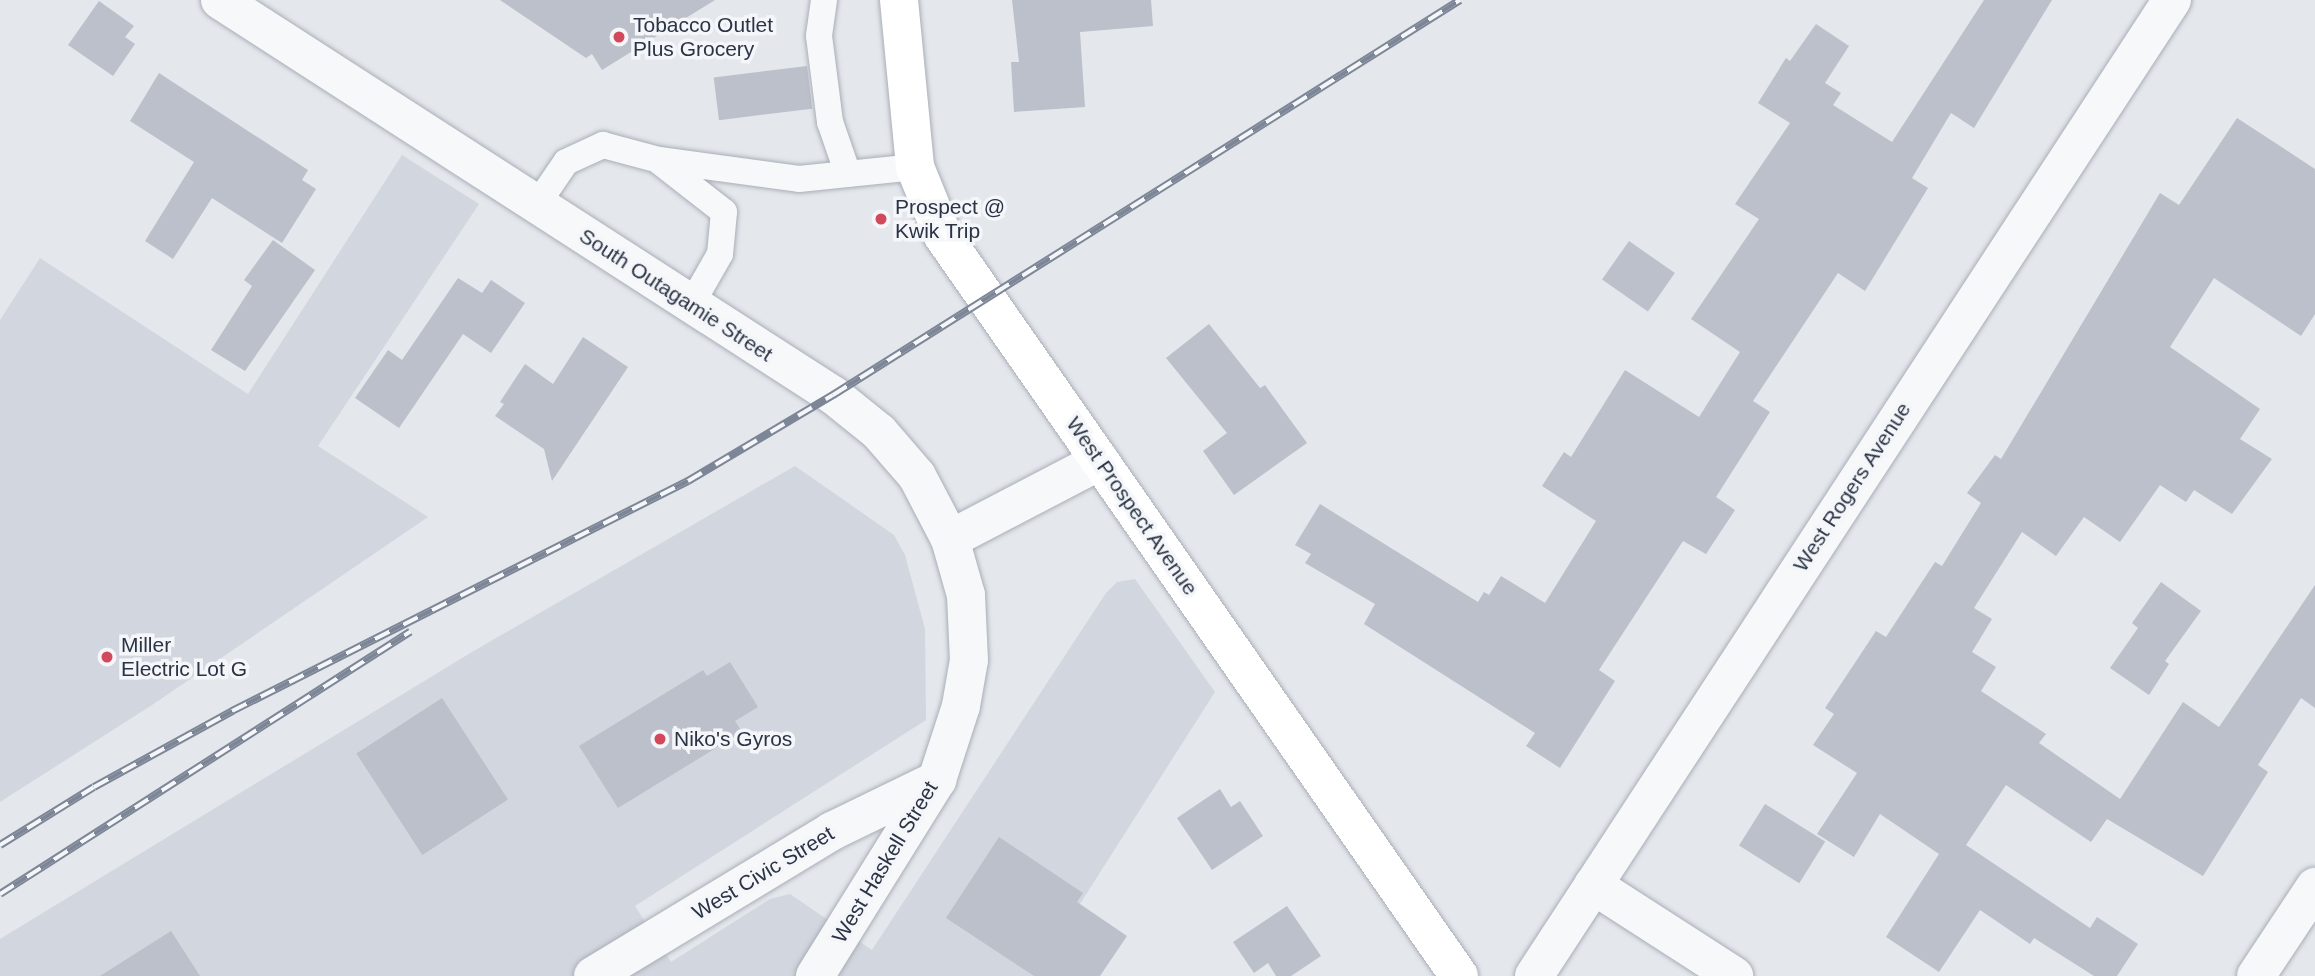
<!DOCTYPE html>
<style>
body{margin:0}
#map{position:relative;width:2315px;height:976px;overflow:hidden;background:#e4e7ec;font-family:Helvetica,sans-serif}
div>[style]{position:absolute}
[style*='--x']{left:calc(var(--x)*1px);top:calc(var(--y)*1px);width:calc(var(--w)*1px);rotate:calc(var(--a)*1deg)}
.built>*{inset:0;background:#d2d6de}
.building>*{inset:0;background:#bbc0ca;transform-origin:0 0}
.roads{filter:drop-shadow(0 0 2px #a9aeb7) drop-shadow(0 0 2px #a9aeb7)}
.service>*{height:26px;margin:-13px;padding:0 13px;transform-origin:13px;border-radius:13px;background:#f7f8fa}
.minor>*{height:38px;margin:-19px;padding:0 19px;transform-origin:19px;border-radius:19px;background:#f7f8fa}
.secondary>*{height:38px;margin:-19px;padding:0 19px;transform-origin:19px;border-radius:19px;background:#fff}
.rail>*{height:8px;margin-top:-4px;transform-origin:0;background:repeating-linear-gradient(90deg,#f4f6f9 0 16px,#7d8696 0 32px);box-sizing:border-box;border-block:2px solid #7d8696}
.dots>*{width:19px;height:19px;translate:-50% -50%;box-sizing:border-box;border:4px solid #f4f6f9;border-radius:50%}
span{translate:-50% -50%;white-space:nowrap;text-align:center;line-height:1.15;-webkit-text-stroke:7px #f4f6f9;paint-order:stroke}
.poi-label{font-size:21px;color:#2b3445}
.left{translate:0 -50%;text-align:left}
.street-label{font-size:21px;color:#2b3445}
</style>
<div id="map">
<div class="built">
<div style="clip-path:polygon(402px 155px,479px 204px,318px 446px,428px 517px,152px 705px,0 802px,0 320px,40px 258px,248px 394px)"></div>
<div style="clip-path:polygon(795px 466px,894px 535px,905px 555px,925px 629px,926px 720px,635px 906px,671px 962px,770px 899px,790px 894px,872px 950px,1106px 593px,1117px 582px,1135px 579px,1215px 692px,1034px 976px,0 976px,0 939px,472px 652px)"></div>
</div>
<div class="building">
<div style="clip-path:polygon(500px 0,715px 0,602px 70px,592px 54px,586px 58px)"></div>
<div style="clip-path:polygon(1012px 0,1151px 0,1153px 26px,1080px 32px,1085px 107px,1014px 112px,1011px 62px,1019px 62px)"></div>
<div style="clip-path:polygon(1984px 0,2052px 0,1974px 128px,1951px 113px,1912px 178px,1928px 188px,1865px 291px,1838px 273px,1753px 401px,1770px 412px,1716px 497px,1735px 510px,1706px 554px,1683px 541px,1599px 670px,1615px 681px,1560px 768px,1526px 746px,1535px 733px,1364px 624px,1375px 604px,1305px 563px,1311px 554px,1295px 545px,1320px 504px,1478px 602px,1484px 592px,1489px 595px,1501px 576px,1545px 603px,1596px 521px,1542px 486px,1564px 452px,1571px 457px,1625px 370px,1699px 417px,1740px 352px,1691px 319px,1759px 219px,1735px 204px,1790px 123px,1758px 103px,1786px 58px,1790px 61px,1816px 24px,1849px 46px,1825px 83px,1841px 93px,1833px 105px,1892px 142px)"></div>
<div style="clip-path:polygon(99px 1px,134px 26px,125px 37px,135px 44px,113px 76px,68px 45px)"></div>
<div style="left:807px;top:66px;width:43px;height:94px;rotate:83deg"></div>
<div style="clip-path:polygon(159px 73px,308px 170px,302px 180px,316px 189px,282px 243px,212px 198px,173px 259px,145px 241px,194px 162px,130px 121px)"></div>
<div style="clip-path:polygon(2237px 118px,2315px 169px,2315px 314px,2301px 336px,2214px 278px,2170px 347px,2260px 409px,2240px 439px,2272px 459px,2232px 514px,2194px 490px,2186px 502px,2160px 485px,2120px 542px,2084px 517px,2056px 556px,2022px 532px,1974px 608px,1992px 619px,1972px 652px,1996px 667px,1981px 691px,2046px 734px,2039px 743px,2120px 799px,2183px 702px,2219px 727px,2315px 585px,2315px 708px,2301px 698px,2258px 765px,2268px 772px,2203px 876px,2107px 819px,2091px 842px,2006px 785px,1966px 845px,2090px 928px,2097px 917px,2138px 944px,2117px 976px,2094px 976px,2034px 938px,2030px 944px,1980px 910px,1939px 972px,1886px 937px,1939px 854px,1880px 814px,1854px 857px,1817px 834px,1857px 773px,1813px 745px,1834px 714px,1825px 708px,1876px 631px,1886px 637px,1935px 562px,1942px 566px,1981px 503px,1967px 493px,1995px 455px,2001px 459px,2160px 193px,2179px 205px)"></div>
<div style="clip-path:polygon(273px 240px,315px 270px,245px 371px,211px 350px,252px 286px,244px 280px)"></div>
<div style="left:1629px;top:241px;width:56px;height:47px;rotate:35deg"></div>
<div style="clip-path:polygon(458px 278px,482px 293px,491px 280px,525px 303px,491px 353px,463px 334px,399px 428px,355px 398px,388px 350px,402px 360px)"></div>
<div style="clip-path:polygon(1209px 324px,1260px 388px,1265px 385px,1307px 443px,1234px 495px,1203px 451px,1227px 433px,1166px 358px)"></div>
<div style="clip-path:polygon(583px 337px,628px 367px,552px 481px,544px 449px,495px 416px,504px 404px,500px 402px,525px 364px,553px 384px)"></div>
<div style="clip-path:polygon(2161px 582px,2201px 611px,2165px 661px,2169px 664px,2149px 695px,2110px 668px,2138px 628px,2132px 623px)"></div>
<div style="clip-path:polygon(730px 662px,758px 707px,735px 721px,742px 732px,618px 808px,579px 746px,703px 670px,707px 676px)"></div>
<div style="left:442px;top:698px;width:121px;height:102px;rotate:57deg"></div>
<div style="clip-path:polygon(1220px 789px,1231px 807px,1240px 801px,1263px 836px,1212px 870px,1177px 818px)"></div>
<div style="left:1765px;top:804px;width:71px;height:49px;rotate:32deg"></div>
<div style="clip-path:polygon(999px 837px,1083px 893px,1077px 902px,1127px 936px,1100px 976px,1034px 976px,946px 918px)"></div>
<div style="clip-path:polygon(1287px 906px,1321px 956px,1291px 976px,1276px 976px,1268px 963px,1254px 973px,1233px 942px)"></div>
<div style="clip-path:polygon(171px 931px,200px 976px,100px 976px)"></div>
</div>
<div class="roads">
<div class="service">
<div style="--x:824;--y:0;--w:36;--a:98"></div>
<div style="--x:819;--y:36;--w:87;--a:82.7"></div>
<div style="--x:830;--y:122;--w:55;--a:70.9"></div>
<div style="--x:660;--y:162;--w:81;--a:38"></div>
<div style="--x:724;--y:212;--w:42;--a:95.4"></div>
<div style="--x:720;--y:254;--w:56;--a:119.7"></div>
<div style="--x:536;--y:206;--w:53;--a:-55.7"></div>
<div style="--x:566;--y:162;--w:41;--a:-24.7"></div>
<div style="--x:603;--y:145;--w:58;--a:15"></div>
<div style="--x:659;--y:160;--w:141;--a:7.7"></div>
<div style="--x:799;--y:179;--w:117;--a:-5.9"></div>
</div>
<div class="minor">
<div style="--x:220;--y:0;--w:729;--a:32.8"></div>
<div style="--x:833;--y:395;--w:59;--a:38.8"></div>
<div style="--x:879;--y:432;--w:58;--a:49.2"></div>
<div style="--x:917;--y:476;--w:71;--a:62.4"></div>
<div style="--x:950;--y:539;--w:58;--a:74.1"></div>
<div style="--x:966;--y:595;--w:65;--a:87.4"></div>
<div style="--x:969;--y:660;--w:47;--a:99.9"></div>
<div style="--x:961;--y:706;--w:78;--a:108"></div>
<div style="--x:937;--y:780;--w:231;--a:121.9"></div>
<div style="--x:950;--y:539;--w:169;--a:-27.5"></div>
<div style="--x:1593;--y:885;--w:168;--a:32.8"></div>
<div style="--x:593;--y:976;--w:280;--a:-31.2"></div>
<div style="--x:832;--y:831;--w:117;--a:-25.9"></div>
<div style="--x:1534;--y:976;--w:1166;--a:-56.83"></div>
<div style="--x:2256;--y:976;--w:107;--a:-56.5"></div>
</div>
<div class="secondary">
<div style="--x:899;--y:0;--w:168;--a:84.5"></div>
<div style="--x:915;--y:167;--w:74;--a:67.9"></div>
<div style="--x:943;--y:236;--w:902;--a:55.11"></div>
</div>
</div>
<div class="rail">
<div style="--x:0;--y:845;--w:110;--a:-31.7"></div>
<div style="--x:94;--y:787;--w:158;--a:-28.8"></div>
<div style="--x:232;--y:711;--w:511;--a:-26.77"></div>
<div style="--x:688;--y:481;--w:169;--a:-30.7"></div>
<div style="--x:833;--y:395;--w:741;--a:-32.21"></div>
<div style="--x:0;--y:894;--w:487;--a:-32.6"></div>
</div>
<div class="dots">
<div style="left:619px;top:37px;background:#d1495b"></div>
<div style="left:881px;top:219px;background:#d1495b"></div>
<div style="left:107px;top:657px;background:#d1495b"></div>
<div style="left:660px;top:739px;background:#d1495b"></div>
</div>
<div class="poi-label">
<span class="left" style="left:633px;top:37px">Tobacco Outlet<br>Plus Grocery</span>
<span class="left" style="left:895px;top:219px">Prospect @<br>Kwik Trip</span>
<span class="left" style="left:121px;top:657px">Miller<br>Electric Lot G</span>
<span class="left" style="left:674px;top:739px">Niko's Gyros</span>
</div>
<div class="street-label">
<span style="left:676px;top:295px;rotate:33deg">South Outagamie Street</span>
<span style="left:1852px;top:487px;rotate:-57deg">West Rogers Avenue</span>
<span style="left:1132px;top:506px;rotate:55deg">West Prospect Avenue</span>
<span style="left:885px;top:862px;rotate:-59deg">West Haskell Street</span>
<span style="left:763px;top:873px;rotate:-31deg">West Civic Street</span>
</div>
</div>
